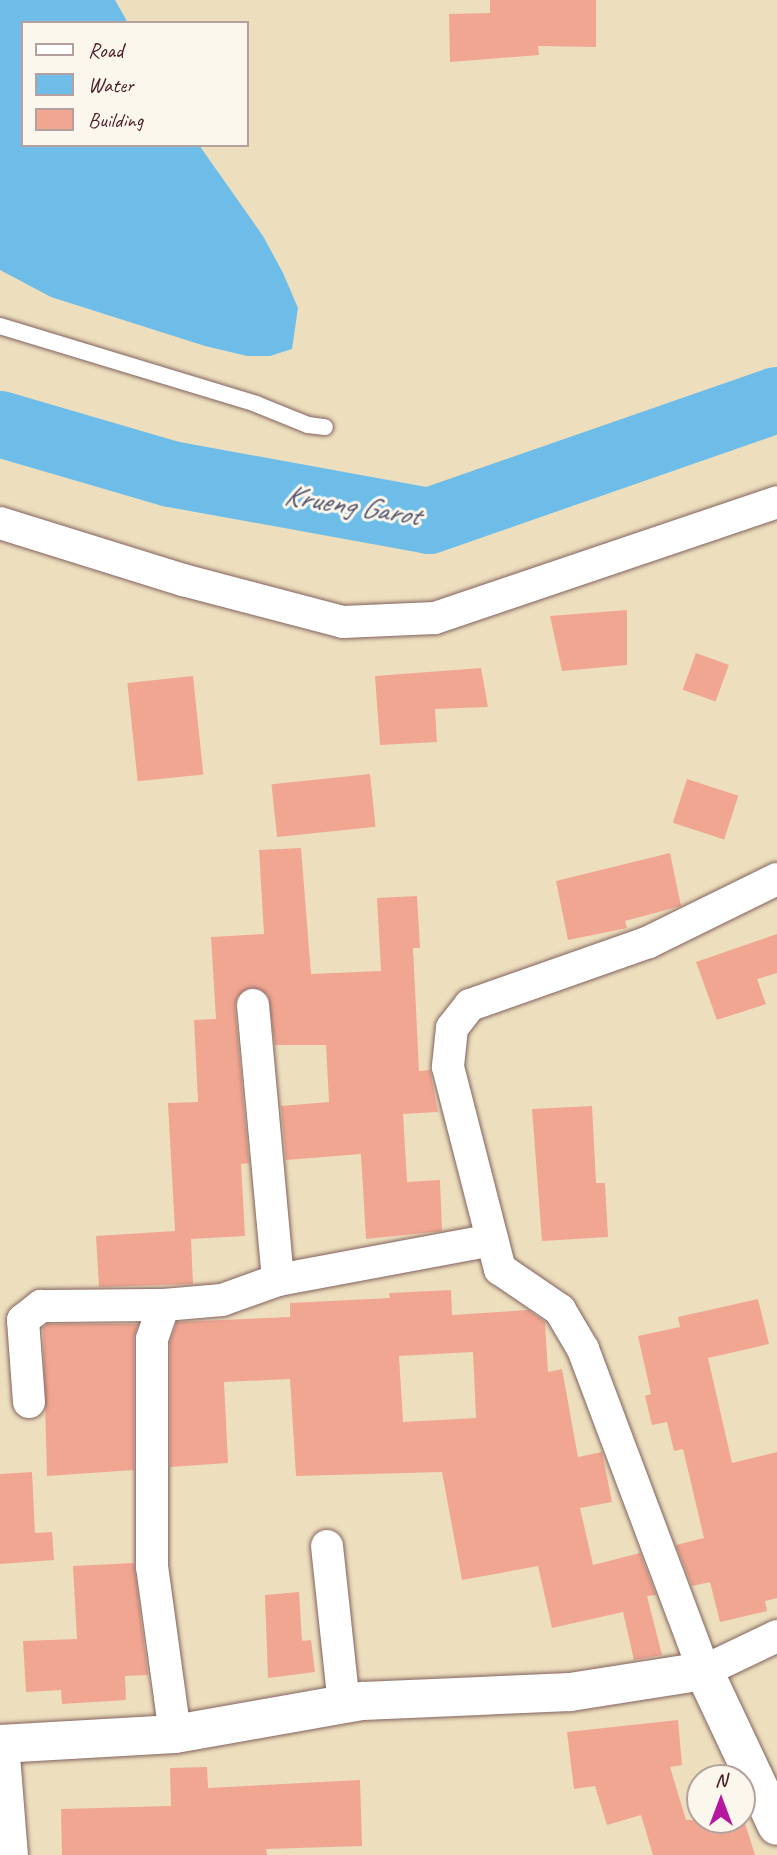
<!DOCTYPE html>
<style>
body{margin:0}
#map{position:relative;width:777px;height:1855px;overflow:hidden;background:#eddfbe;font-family:Caveat,sans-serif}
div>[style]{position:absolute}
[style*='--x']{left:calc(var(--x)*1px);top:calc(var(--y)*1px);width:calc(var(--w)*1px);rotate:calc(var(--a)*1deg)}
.water>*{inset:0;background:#6ebde9}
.river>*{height:66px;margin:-33px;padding:0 33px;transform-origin:33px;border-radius:33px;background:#6ebde9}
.building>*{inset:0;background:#f1a692;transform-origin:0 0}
.roads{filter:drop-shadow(0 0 2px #83625e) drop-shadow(0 0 2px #83625e)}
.service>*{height:16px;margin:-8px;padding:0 8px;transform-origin:8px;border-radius:8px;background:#fff}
.minor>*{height:32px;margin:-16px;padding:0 16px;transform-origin:16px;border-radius:16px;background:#fff}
.tertiary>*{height:38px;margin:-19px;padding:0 19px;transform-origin:19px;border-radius:19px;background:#fff}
span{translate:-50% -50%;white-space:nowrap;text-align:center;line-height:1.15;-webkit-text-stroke:6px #fbf7ec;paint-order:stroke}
.water-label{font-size:30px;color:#57566e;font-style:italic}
.legend{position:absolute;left:21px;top:21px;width:228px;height:126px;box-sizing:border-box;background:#fbf7ec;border:2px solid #b4a19f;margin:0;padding:9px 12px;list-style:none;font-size:21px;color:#4a1f2b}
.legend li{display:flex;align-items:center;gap:14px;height:35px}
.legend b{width:35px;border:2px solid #b4a19f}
.north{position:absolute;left:686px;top:1764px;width:70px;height:70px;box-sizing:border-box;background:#fbf7ec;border:2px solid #b4a19f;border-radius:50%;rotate:0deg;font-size:19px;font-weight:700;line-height:28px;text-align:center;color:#4a1f2b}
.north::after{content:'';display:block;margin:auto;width:24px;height:32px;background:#b5179e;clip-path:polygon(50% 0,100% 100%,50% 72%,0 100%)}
</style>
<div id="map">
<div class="water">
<div style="clip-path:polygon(0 0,115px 0,128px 23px,23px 23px,23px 145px,199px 145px,263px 236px,283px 273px,298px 308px,292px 349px,270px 356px,247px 356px,205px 346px,51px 297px,0 270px)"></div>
</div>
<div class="river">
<div style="--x:0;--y:424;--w:178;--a:16.3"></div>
<div style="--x:171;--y:474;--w:262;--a:10.3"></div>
<div style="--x:429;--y:521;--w:368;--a:-19.2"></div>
</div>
<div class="building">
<div style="clip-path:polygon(490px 0,596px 0,596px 47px,538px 46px,539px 55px,450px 62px,449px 14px,490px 13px)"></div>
<div style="clip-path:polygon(627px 610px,627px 665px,562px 671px,550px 616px)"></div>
<div style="left:696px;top:653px;width:35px;height:39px;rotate:20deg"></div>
<div style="clip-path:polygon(481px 668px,488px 707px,435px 709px,437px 742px,380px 745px,375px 676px)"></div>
<div style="left:193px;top:676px;width:99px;height:66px;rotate:84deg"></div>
<div style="left:370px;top:774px;width:53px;height:99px;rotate:84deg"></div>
<div style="left:687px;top:779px;width:54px;height:46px;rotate:18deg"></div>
<div style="clip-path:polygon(301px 848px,311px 974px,381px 971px,377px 898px,417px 896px,420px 948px,413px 948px,419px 1071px,430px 1070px,438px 1112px,403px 1114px,407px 1182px,440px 1180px,442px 1231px,366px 1239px,361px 1154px,286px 1160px,281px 1106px,329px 1102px,326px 1045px,275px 1045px,268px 995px,251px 987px,237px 997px,235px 1007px,249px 1163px,241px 1164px,245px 1236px,191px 1239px,193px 1284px,99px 1287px,96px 1236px,175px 1231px,168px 1103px,198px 1102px,194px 1020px,216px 1019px,211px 937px,264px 934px,259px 850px)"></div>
<div style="clip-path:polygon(670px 853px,681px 906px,625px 921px,627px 928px,568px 940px,556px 881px)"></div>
<div style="clip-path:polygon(777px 934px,777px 973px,757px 979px,766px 1004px,717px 1020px,696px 962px)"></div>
<div style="clip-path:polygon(592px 1106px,596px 1183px,605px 1183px,608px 1237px,542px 1241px,532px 1109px)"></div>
<div style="clip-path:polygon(evenodd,451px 1290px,452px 1315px,528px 1310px,545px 1322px,548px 1372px,562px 1369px,578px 1457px,602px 1452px,612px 1502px,580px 1508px,593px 1565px,640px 1553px,656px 1595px,647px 1596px,662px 1655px,634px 1660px,623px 1612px,552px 1628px,538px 1566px,462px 1580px,442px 1472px,296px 1476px,290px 1379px,224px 1382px,228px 1463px,170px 1467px,170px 1342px,177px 1322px,290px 1317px,290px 1303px,390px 1298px,389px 1293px,451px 1290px,473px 1352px,476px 1418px,403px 1422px,399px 1356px,473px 1352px)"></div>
<div style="clip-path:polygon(758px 1299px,769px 1344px,708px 1358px,732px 1463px,777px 1452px,777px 1598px,765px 1601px,767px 1611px,720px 1622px,710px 1582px,692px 1586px,676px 1545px,704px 1538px,683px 1449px,674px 1451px,667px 1422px,652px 1425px,645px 1396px,651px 1394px,638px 1336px,680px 1327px,678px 1317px)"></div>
<div style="clip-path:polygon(47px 1324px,138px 1324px,134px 1339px,134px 1470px,47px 1476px,43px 1328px)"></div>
<div style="clip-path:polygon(32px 1472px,35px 1533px,52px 1532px,54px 1560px,0 1564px,0 1474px)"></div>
<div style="clip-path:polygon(134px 1563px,148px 1675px,125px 1676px,126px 1700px,62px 1704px,61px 1690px,26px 1692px,23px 1641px,77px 1639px,73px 1566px)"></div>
<div style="clip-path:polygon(299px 1592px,302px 1641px,311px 1640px,315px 1672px,268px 1678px,265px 1595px)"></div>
<div style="clip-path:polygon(678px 1720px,682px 1765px,670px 1767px,686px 1820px,744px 1820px,755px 1855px,653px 1855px,641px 1815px,607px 1825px,595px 1786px,574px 1789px,567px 1732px)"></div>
<div style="clip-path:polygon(207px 1767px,208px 1788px,360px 1780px,362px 1846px,266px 1849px,267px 1855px,62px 1855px,61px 1809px,171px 1806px,170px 1768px)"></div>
</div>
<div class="roads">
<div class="service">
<div style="--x:0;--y:326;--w:268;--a:16.9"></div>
<div style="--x:256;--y:404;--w:56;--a:22"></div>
<div style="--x:308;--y:425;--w:17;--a:7"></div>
</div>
<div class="minor">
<div style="--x:0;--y:523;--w:192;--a:17.3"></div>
<div style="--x:183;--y:580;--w:165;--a:14.7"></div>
<div style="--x:343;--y:622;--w:92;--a:-2.5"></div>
<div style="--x:435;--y:618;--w:361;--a:-18.7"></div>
<div style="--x:777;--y:879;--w:143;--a:153.8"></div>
<div style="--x:649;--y:942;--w:190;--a:160.6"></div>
<div style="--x:470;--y:1005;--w:29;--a:128"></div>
<div style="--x:452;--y:1028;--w:39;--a:96"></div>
<div style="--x:448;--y:1067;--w:209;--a:75.6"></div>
<div style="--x:500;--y:1269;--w:73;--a:34.3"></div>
<div style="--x:560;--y:1310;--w:45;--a:59.5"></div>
<div style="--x:583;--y:1349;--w:344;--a:69.4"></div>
<div style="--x:704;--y:1671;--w:81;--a:-25.6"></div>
<div style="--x:253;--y:1005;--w:276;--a:84.8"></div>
<div style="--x:29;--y:1402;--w:82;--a:-94.2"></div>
<div style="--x:23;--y:1320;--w:23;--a:-38"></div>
<div style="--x:41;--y:1306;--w:123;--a:-0.5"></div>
<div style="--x:327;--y:1546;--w:159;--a:83.9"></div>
<div style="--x:175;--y:1734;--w:169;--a:-97.8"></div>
<div style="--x:152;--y:1567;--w:228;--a:-90"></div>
<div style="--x:152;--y:1339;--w:36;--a:-71"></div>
<div style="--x:164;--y:1305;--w:58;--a:-4.9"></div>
<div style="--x:222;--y:1300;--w:59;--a:-19.7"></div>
<div style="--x:278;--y:1280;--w:218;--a:-10.6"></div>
<div style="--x:3;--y:1744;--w:111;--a:85.4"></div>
</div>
<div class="tertiary">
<div style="--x:0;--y:1744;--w:175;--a:-3.3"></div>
<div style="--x:175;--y:1734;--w:191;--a:-10"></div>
<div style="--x:363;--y:1701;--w:207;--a:-2.5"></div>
<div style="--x:570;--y:1692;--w:136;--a:-8.9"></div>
<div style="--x:704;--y:1671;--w:171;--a:64.8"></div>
</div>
</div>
<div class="water-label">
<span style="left:352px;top:505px;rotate:9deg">Krueng Garot</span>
</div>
<ul class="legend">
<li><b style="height:9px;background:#fff"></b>Road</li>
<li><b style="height:19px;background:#6ebde9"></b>Water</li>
<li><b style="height:19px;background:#f1a692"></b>Building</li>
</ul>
<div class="north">N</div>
</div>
